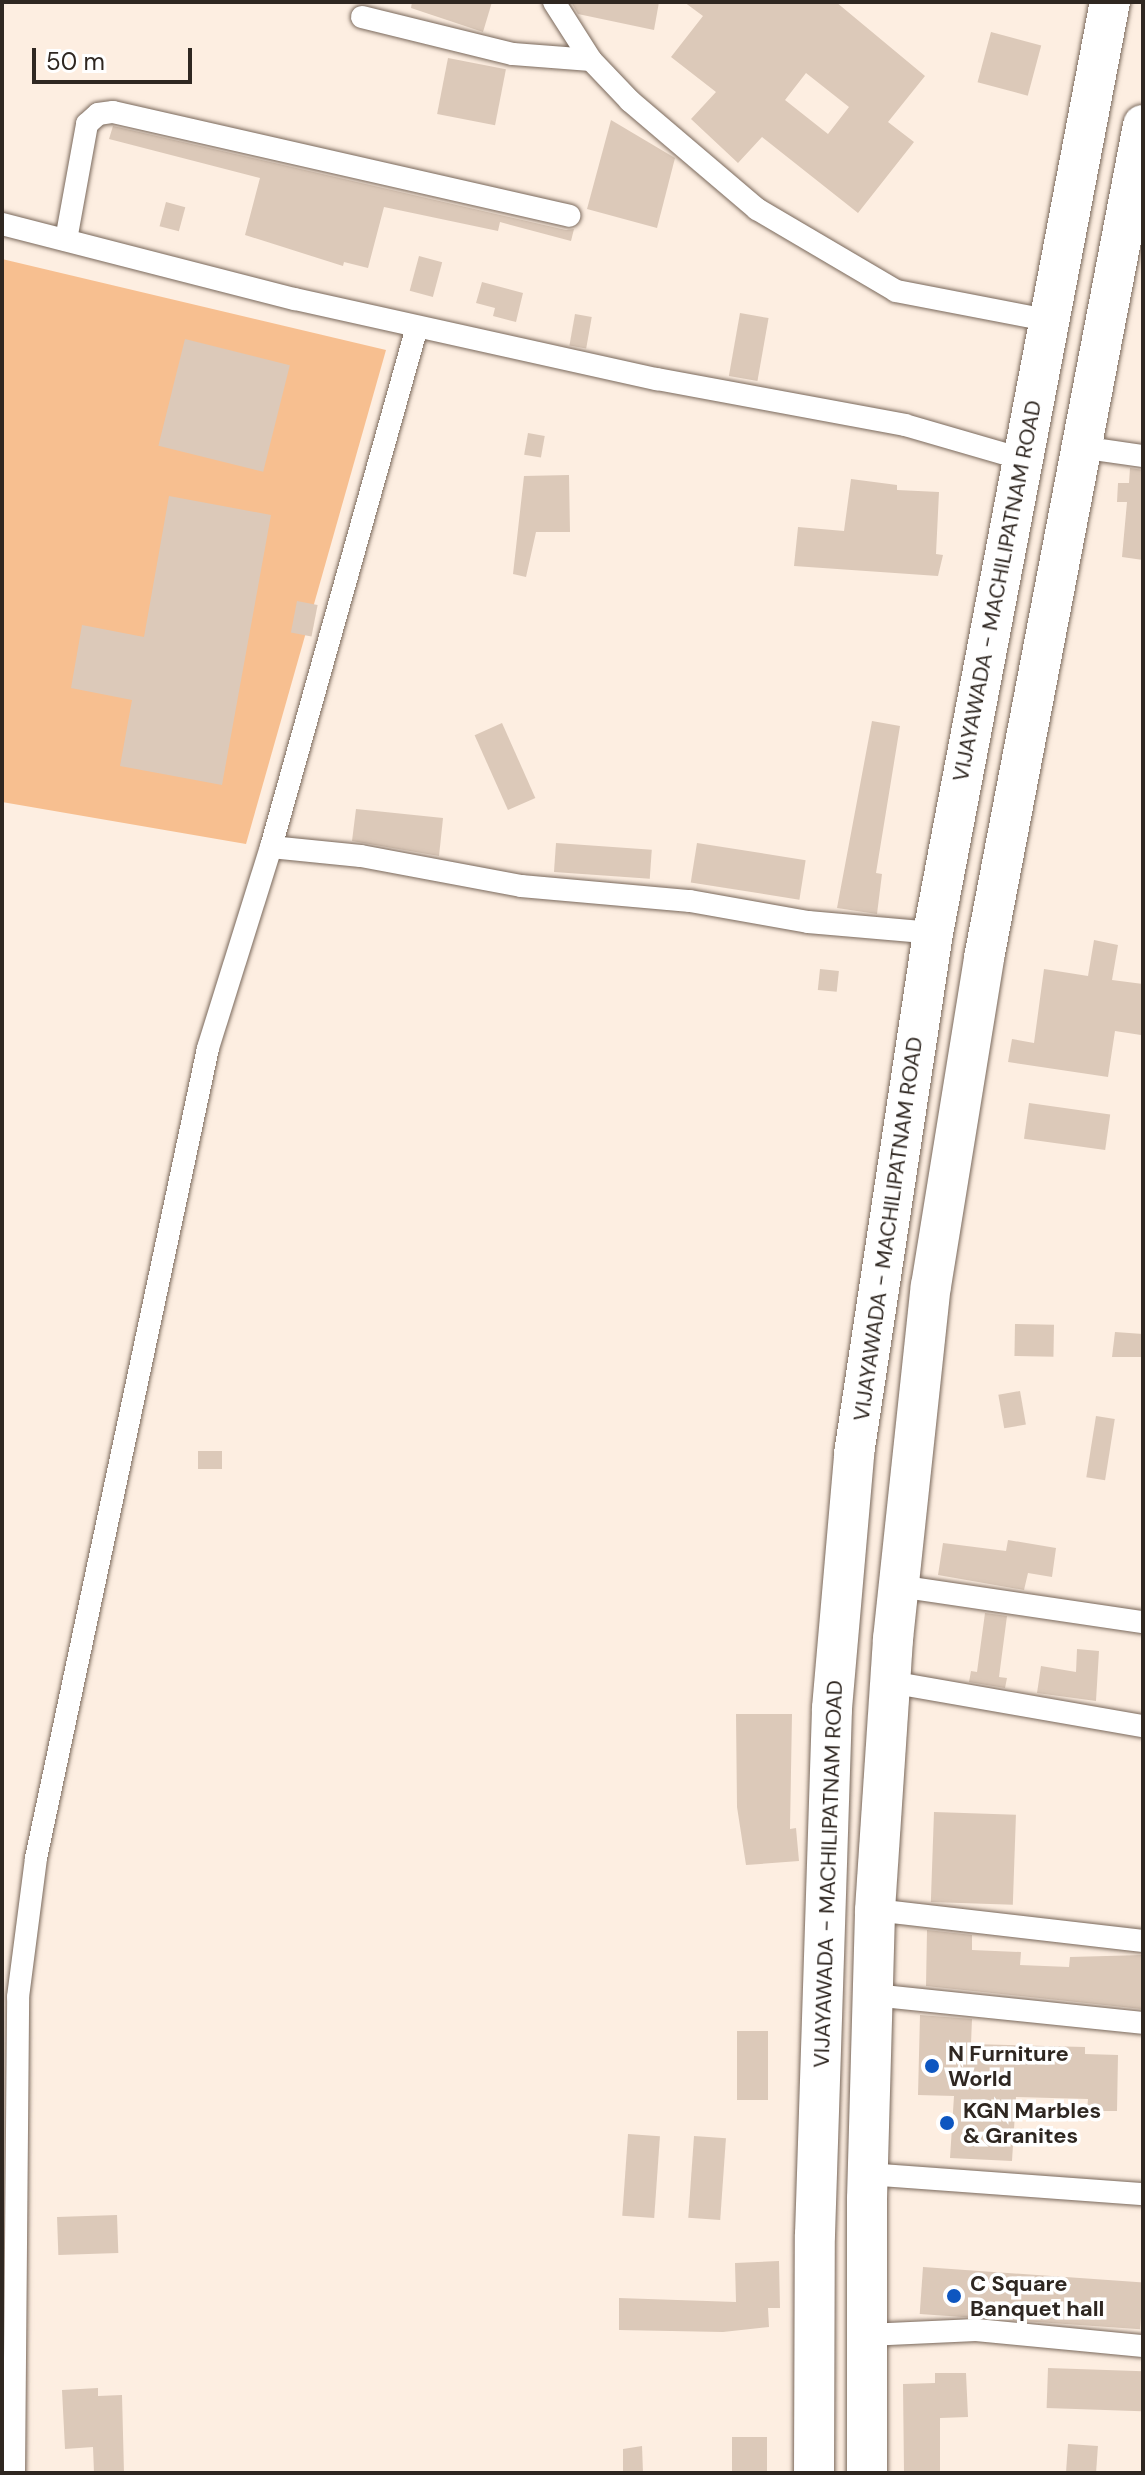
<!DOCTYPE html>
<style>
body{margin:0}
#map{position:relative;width:1145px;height:2475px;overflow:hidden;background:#fdeee1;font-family:"DM Sans",sans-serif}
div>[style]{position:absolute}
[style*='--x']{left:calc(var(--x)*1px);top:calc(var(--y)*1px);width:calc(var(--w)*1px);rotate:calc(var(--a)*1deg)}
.green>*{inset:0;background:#f7bf90}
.building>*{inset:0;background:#dcc9b9;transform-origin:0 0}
.roads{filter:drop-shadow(0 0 2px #79685b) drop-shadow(0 0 2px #79685b)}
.street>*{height:22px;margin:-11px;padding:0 11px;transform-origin:11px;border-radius:11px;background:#fff}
.highway>*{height:40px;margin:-20px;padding:0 20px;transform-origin:20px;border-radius:20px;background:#fff}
.dots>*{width:22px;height:22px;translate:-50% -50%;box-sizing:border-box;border:4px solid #fff;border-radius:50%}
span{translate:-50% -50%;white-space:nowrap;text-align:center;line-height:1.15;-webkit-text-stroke:7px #fff;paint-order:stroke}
.street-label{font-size:22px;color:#2f2721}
.poi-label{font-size:22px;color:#2f2721;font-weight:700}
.left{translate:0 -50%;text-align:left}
.frame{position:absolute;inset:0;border:4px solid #2f2721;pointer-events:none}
.scale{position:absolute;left:32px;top:48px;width:160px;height:36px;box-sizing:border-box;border:4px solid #2f2721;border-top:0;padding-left:10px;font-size:24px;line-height:28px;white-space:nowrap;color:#2f2721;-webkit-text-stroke:6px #fff;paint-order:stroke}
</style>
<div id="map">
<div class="green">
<div style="clip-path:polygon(2px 259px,386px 350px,246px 844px,2px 802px)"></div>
</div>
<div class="building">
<div style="clip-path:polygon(412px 2px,492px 2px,483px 32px,411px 8px)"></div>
<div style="clip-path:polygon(571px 2px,659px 2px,654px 30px,578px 14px)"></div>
<div style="clip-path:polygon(evenodd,684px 2px,836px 2px,925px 76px,888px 122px,914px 142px,858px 213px,762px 137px,738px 163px,691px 119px,716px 92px,671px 57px,703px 16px,684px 2px,806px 73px,849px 107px,828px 134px,785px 100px,806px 73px)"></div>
<div style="left:991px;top:32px;width:52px;height:52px;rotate:15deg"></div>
<div style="left:448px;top:58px;width:59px;height:57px;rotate:11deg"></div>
<div style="clip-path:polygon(611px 120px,675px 158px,657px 228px,587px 209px)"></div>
<div style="clip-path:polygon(113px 126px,566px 230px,574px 229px,571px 241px,500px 222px,498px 231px,384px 207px,368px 268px,344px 262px,343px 266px,245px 235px,260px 178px,109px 139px)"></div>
<div style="left:166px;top:202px;width:20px;height:25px;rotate:15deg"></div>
<div style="left:419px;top:256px;width:24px;height:36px;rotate:15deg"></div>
<div style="clip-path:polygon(482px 282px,523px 293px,516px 322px,493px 316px,495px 308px,476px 303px)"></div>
<div style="left:740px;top:313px;width:29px;height:64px;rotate:10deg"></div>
<div style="left:575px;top:314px;width:17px;height:32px;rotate:10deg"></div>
<div style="left:185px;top:339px;width:108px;height:110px;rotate:14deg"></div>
<div style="left:528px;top:433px;width:17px;height:22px;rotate:10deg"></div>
<div style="clip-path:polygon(1130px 468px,1143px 470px,1143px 560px,1122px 557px,1127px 502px,1117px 502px,1118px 483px,1129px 483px)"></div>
<div style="clip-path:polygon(569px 475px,570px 532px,536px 532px,526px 577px,513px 574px,524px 476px)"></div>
<div style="clip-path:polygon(851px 479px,897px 485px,897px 490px,939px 492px,936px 554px,943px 555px,938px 576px,794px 566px,798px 527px,844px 531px)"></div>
<div style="clip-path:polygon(169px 496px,271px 515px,222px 785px,120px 766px,132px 700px,71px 688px,82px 625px,144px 637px)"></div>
<div style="left:297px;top:601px;width:21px;height:32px;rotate:11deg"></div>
<div style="clip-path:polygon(872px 721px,900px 726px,876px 873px,882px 874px,877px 914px,837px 908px)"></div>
<div style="left:502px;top:723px;width:82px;height:30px;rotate:66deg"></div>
<div style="clip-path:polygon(356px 809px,443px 818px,439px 856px,352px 841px)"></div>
<div style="left:556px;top:843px;width:96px;height:29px;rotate:4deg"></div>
<div style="left:697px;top:843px;width:110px;height:40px;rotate:9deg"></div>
<div style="clip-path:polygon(1094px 940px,1118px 945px,1112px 980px,1143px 984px,1141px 1035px,1115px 1031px,1108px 1077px,1008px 1062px,1012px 1039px,1034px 1043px,1044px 969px,1088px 976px)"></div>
<div style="left:820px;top:969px;width:19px;height:21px;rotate:6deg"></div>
<div style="left:1029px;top:1103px;width:82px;height:36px;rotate:8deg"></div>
<div style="left:1015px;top:1324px;width:39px;height:32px;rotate:1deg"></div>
<div style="clip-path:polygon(1115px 1332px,1143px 1334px,1143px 1357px,1112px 1357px)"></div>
<div style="left:1020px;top:1391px;width:34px;height:22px;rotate:80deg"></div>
<div style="left:1096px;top:1416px;width:19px;height:62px;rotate:9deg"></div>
<div style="left:198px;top:1451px;width:24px;height:18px"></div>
<div style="clip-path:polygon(1008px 1540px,1056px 1548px,1052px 1577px,1028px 1573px,1024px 1590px,938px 1575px,943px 1543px,1006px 1551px)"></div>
<div style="clip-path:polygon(985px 1613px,1007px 1616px,999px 1677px,1007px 1678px,1005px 1688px,969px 1682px,971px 1671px,977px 1672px)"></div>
<div style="clip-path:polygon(1077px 1649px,1099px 1651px,1096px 1701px,1037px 1693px,1041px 1666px,1076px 1672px)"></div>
<div style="clip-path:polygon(736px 1714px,792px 1714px,790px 1829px,796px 1828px,799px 1861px,746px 1865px,737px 1807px)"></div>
<div style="left:934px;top:1812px;width:82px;height:90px;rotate:2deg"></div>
<div style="clip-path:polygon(927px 1930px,972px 1935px,972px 1950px,1021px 1952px,1020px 1965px,1069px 1967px,1070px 1957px,1143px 1955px,1142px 2009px,926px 1986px)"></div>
<div style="clip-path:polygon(920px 2015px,972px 2019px,971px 2044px,1085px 2047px,1085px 2054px,1118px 2055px,1117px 2111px,1087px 2111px,1088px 2099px,1016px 2097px,1012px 2161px,950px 2158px,954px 2096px,918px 2095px)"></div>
<div style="left:737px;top:2031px;width:31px;height:69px"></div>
<div style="left:628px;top:2134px;width:32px;height:82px;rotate:4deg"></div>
<div style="left:694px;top:2136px;width:32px;height:82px;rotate:4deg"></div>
<div style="left:117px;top:2215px;width:38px;height:60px;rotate:88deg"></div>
<div style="clip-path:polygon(779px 2261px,780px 2308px,768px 2308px,769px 2327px,723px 2332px,619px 2330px,619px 2298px,736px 2302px,735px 2263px)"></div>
<div style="left:923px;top:2267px;width:221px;height:47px;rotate:4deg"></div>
<div style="left:1048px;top:2368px;width:95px;height:40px;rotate:2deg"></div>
<div style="clip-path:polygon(935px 2373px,966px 2373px,968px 2417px,940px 2418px,940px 2473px,904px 2473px,903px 2384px,935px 2383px)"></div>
<div style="clip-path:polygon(98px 2388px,98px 2396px,122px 2395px,124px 2473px,94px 2473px,93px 2447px,65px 2449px,62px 2390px)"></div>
<div style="left:767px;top:2437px;width:36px;height:35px;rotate:90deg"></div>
<div style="left:1068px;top:2444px;width:30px;height:29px;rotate:4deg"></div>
<div style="clip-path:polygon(642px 2446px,643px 2473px,623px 2473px,623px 2449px)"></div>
</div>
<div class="roads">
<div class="street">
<div style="--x:554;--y:2;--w:69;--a:57.5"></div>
<div style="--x:591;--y:60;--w:57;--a:46.4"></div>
<div style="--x:630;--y:101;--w:167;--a:40.4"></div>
<div style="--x:757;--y:209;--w:161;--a:30.5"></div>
<div style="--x:896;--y:291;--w:153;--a:10.9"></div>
<div style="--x:362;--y:17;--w:155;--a:13.8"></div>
<div style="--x:513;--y:54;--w:78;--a:4.4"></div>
<div style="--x:2;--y:224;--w:302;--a:14.4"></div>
<div style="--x:295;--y:299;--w:371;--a:12.5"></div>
<div style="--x:657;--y:379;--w:252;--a:10.5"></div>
<div style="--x:905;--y:425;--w:122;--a:16.2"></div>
<div style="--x:66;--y:240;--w:118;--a:-79.7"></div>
<div style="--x:87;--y:124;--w:15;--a:-42"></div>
<div style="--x:98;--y:114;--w:15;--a:-8"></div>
<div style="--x:113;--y:112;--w:468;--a:12.8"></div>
<div style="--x:1080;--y:447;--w:64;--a:8.1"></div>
<div style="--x:271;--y:847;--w:90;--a:5.7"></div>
<div style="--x:361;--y:856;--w:163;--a:10.6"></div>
<div style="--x:521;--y:886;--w:170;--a:5.1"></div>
<div style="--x:690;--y:901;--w:120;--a:10.1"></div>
<div style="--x:808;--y:922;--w:125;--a:5"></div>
<div style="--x:898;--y:1586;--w:248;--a:8.4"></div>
<div style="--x:890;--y:1682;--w:257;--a:9.9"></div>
<div style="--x:875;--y:1910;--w:270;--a:6.6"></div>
<div style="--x:873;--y:1995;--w:271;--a:5.9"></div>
<div style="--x:868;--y:2174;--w:276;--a:4.2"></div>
<div style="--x:867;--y:2335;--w:109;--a:-2.6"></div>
<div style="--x:976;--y:2330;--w:168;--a:5.5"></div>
<div style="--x:14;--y:2473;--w:476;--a:-89.5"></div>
<div style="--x:18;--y:1997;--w:140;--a:-82.6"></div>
<div style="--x:36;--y:1858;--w:828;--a:-78.01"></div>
<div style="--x:208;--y:1048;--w:211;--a:-72.6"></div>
<div style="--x:271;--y:847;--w:540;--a:-74.32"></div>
</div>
<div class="highway">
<div style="--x:814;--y:2473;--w:238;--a:-89.8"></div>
<div style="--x:815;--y:2235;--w:527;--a:-88.15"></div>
<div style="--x:832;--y:1708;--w:255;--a:-85"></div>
<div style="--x:854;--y:1454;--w:527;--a:-81.38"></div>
<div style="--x:933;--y:933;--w:948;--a:-79.24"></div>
<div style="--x:867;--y:2473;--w:274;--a:-90"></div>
<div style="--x:867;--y:2199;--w:289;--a:-88.4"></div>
<div style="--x:875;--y:1910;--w:272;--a:-86.2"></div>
<div style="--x:893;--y:1639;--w:355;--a:-83.9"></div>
<div style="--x:931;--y:1286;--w:332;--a:-80.8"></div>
<div style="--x:984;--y:958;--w:848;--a:-79.19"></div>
</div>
</div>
<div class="dots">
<div style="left:932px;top:2066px;background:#0e56c0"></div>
<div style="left:947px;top:2123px;background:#0e56c0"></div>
<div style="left:954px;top:2296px;background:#0e56c0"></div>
</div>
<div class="street-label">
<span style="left:997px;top:591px;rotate:-79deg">VIJAYAWADA - MACHILIPATNAM ROAD</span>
<span style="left:888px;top:1229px;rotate:-82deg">VIJAYAWADA - MACHILIPATNAM ROAD</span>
<span style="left:828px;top:1874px;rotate:-88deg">VIJAYAWADA - MACHILIPATNAM ROAD</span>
</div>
<div class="poi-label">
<span class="left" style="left:948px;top:2066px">N Furniture<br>World</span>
<span class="left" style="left:963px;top:2123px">KGN Marbles<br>&amp; Granites</span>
<span class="left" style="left:970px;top:2296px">C Square<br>Banquet hall</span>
</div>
<div class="frame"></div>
<div class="scale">50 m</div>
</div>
